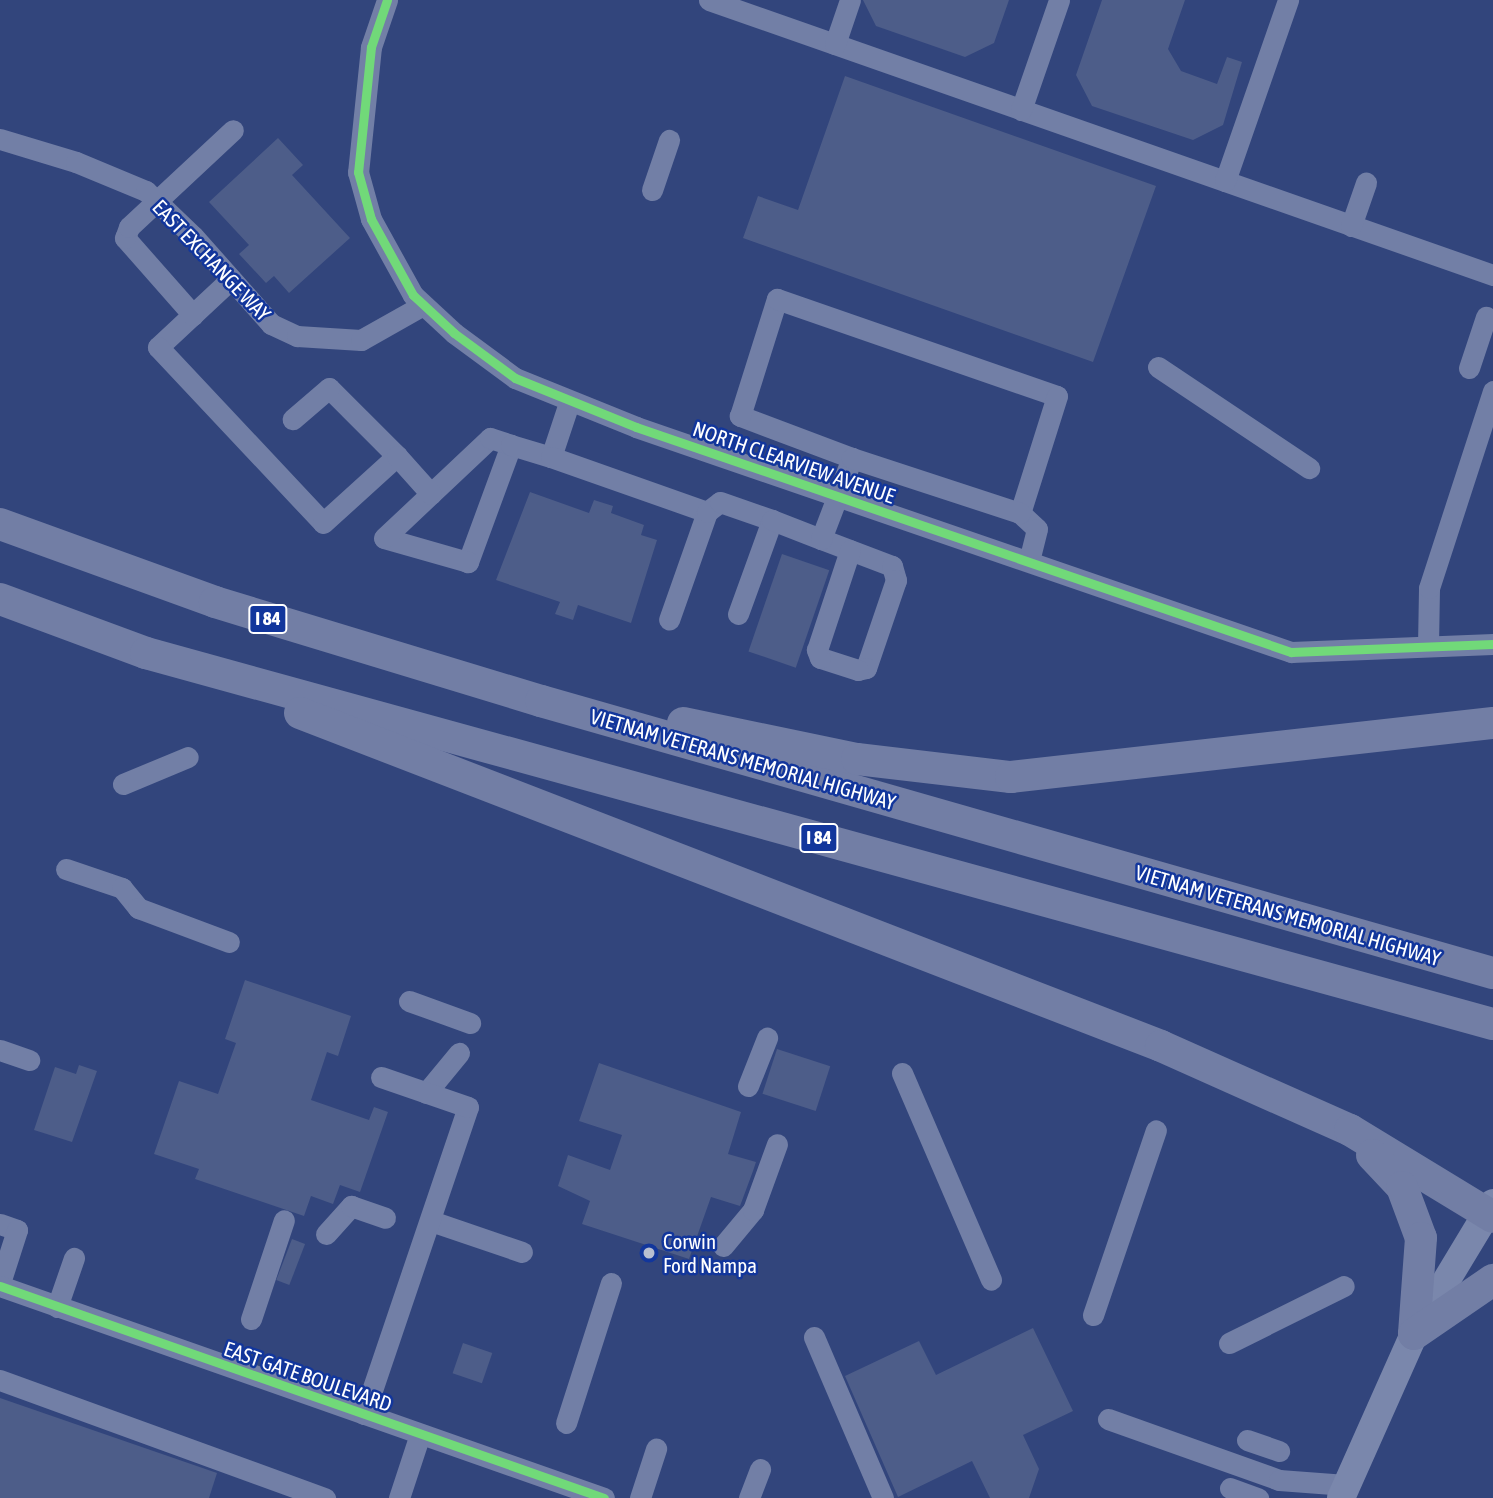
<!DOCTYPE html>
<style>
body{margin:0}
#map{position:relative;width:1493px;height:1498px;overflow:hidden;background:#32457c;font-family:"Asap Condensed",sans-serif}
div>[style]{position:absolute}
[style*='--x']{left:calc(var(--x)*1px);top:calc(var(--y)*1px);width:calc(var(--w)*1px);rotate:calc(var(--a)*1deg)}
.building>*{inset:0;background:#4d5d89;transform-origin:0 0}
.minor>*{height:21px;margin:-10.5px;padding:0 10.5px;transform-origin:10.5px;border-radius:10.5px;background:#727fa6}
.major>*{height:28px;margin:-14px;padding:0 14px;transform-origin:14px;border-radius:14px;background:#7a87ac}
.highway>*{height:32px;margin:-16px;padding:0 16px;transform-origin:16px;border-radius:16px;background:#727ea5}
.cycleway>*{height:9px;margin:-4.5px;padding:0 4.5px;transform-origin:4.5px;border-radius:4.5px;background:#71d979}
.dots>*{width:19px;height:19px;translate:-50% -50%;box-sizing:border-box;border:4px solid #12369c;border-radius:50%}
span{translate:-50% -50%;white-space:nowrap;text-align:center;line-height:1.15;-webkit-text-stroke:5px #12369c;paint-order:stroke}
.shield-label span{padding:2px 5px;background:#12369c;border:2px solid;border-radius:5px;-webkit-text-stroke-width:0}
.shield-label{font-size:19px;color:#fff;font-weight:700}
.street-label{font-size:21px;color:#fff}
.poi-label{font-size:21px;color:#fff}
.left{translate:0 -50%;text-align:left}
</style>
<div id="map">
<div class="building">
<div style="clip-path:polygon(863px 0,1009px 0,994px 43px,965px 57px,876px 26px)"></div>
<div style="clip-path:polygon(1102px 0,1185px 0,1168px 49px,1181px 71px,1217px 84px,1227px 57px,1242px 62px,1223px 125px,1193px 140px,1092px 106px,1076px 75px)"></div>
<div style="clip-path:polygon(845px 76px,1156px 186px,1093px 362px,743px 238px,758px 196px,798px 210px)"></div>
<div style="clip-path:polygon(278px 138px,303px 165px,292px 175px,350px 238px,289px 293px,274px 276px,266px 283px,239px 254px,249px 245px,209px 202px)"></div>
<div style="clip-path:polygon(530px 492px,589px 513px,594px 500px,613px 506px,611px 513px,644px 525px,641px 535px,657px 540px,631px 623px,578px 605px,573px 620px,555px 614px,560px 602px,496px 580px)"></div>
<div style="left:782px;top:554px;width:50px;height:103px;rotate:19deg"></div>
<div style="clip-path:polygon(245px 980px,351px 1016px,338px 1056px,327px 1052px,311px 1100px,369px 1120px,374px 1107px,388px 1112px,360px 1192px,340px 1185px,333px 1204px,311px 1196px,304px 1216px,195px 1179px,199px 1169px,154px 1154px,179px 1081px,218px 1094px,236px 1043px,225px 1039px)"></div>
<div style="left:777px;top:1049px;width:56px;height:47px;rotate:18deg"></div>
<div style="clip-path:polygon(599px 1063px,741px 1112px,728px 1154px,756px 1162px,753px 1171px,740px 1206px,711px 1197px,689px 1259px,582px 1224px,590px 1201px,558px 1186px,568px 1155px,610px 1170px,622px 1135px,579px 1121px)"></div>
<div style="clip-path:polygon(79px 1065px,97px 1071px,72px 1142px,34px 1130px,55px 1067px,76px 1074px)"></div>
<div style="left:292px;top:1239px;width:14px;height:44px;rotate:21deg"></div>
<div style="clip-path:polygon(1033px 1328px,1073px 1411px,1023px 1435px,1039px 1469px,1029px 1498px,990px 1498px,972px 1461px,898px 1497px,845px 1376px,919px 1341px,936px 1375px)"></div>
<div style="left:463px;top:1343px;width:31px;height:32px;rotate:19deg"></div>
<div style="clip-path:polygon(0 1398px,217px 1473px,209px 1498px,0 1498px)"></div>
</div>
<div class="minor">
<div style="--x:387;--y:0;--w:50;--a:108.8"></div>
<div style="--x:371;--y:47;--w:126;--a:95.9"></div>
<div style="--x:358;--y:172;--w:49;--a:74.5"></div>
<div style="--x:371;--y:219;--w:87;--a:61.1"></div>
<div style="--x:413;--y:295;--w:56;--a:42.8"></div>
<div style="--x:454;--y:333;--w:76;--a:36.4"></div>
<div style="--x:515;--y:378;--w:131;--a:22"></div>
<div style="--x:636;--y:427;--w:693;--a:18.96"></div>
<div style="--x:1291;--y:652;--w:202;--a:-2.3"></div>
<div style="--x:709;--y:0;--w:831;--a:19.33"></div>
<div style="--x:835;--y:44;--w:46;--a:-71.2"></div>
<div style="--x:1021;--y:110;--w:116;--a:-70.9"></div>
<div style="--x:0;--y:139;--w:79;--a:16.8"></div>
<div style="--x:76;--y:162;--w:76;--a:22.5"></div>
<div style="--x:146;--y:191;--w:65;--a:43.8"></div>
<div style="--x:193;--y:236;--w:118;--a:48.4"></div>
<div style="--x:271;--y:324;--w:29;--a:25"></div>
<div style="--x:297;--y:336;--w:64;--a:3.6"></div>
<div style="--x:361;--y:340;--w:71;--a:-29.4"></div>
<div style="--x:1225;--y:181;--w:192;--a:-70.8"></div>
<div style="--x:652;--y:190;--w:53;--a:-71.2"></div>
<div style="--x:1351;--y:226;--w:46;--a:-70.8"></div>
<div style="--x:231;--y:279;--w:100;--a:137"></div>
<div style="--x:158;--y:347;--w:241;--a:46.8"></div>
<div style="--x:323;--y:523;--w:100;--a:-42.2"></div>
<div style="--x:397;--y:456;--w:96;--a:-135"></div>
<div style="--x:329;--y:388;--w:48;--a:139.3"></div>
<div style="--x:193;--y:315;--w:103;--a:-131.4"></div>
<div style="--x:125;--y:238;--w:12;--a:-70"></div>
<div style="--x:129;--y:227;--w:142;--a:-43"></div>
<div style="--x:1158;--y:367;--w:182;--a:33.8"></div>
<div style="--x:1469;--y:368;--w:54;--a:-71.6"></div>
<div style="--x:511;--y:445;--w:125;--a:110.2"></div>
<div style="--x:468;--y:562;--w:87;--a:-164.1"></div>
<div style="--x:384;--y:538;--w:146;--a:-43.3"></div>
<div style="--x:490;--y:438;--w:22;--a:18"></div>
<div style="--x:511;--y:445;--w:42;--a:16.7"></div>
<div style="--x:551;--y:457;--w:57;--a:-71.6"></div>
<div style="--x:397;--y:456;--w:51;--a:48.2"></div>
<div style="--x:551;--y:457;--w:165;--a:19.4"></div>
<div style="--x:707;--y:512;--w:114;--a:109.4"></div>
<div style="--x:707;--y:512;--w:16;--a:-38"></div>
<div style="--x:720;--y:502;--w:55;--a:19.1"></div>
<div style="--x:1020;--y:513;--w:23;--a:43"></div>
<div style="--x:1037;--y:529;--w:33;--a:104"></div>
<div style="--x:821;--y:539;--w:76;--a:20.8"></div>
<div style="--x:892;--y:566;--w:15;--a:74"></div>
<div style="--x:896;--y:580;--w:93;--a:108.8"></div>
<div style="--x:866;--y:668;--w:8;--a:166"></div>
<div style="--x:858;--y:670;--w:40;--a:-162"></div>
<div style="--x:820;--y:658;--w:9;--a:-111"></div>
<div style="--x:817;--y:650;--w:105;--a:-71.7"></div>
<div style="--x:738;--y:614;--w:100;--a:-70.1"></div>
<div style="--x:772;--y:520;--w:53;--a:21.2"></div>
<div style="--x:821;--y:539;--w:87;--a:-69.1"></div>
<div style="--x:852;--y:458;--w:120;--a:-159.4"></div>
<div style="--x:740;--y:416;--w:123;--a:-72.5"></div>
<div style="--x:777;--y:299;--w:296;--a:19.1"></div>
<div style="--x:1057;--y:396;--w:123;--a:107.5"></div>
<div style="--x:1020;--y:513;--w:177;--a:-161.9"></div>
<div style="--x:1428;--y:646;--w:58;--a:-89"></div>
<div style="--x:1429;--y:588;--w:207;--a:-72"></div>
<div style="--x:123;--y:784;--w:70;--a:-22.6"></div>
<div style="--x:66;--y:869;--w:59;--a:18.7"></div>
<div style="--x:122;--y:888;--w:26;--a:51"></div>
<div style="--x:138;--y:908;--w:97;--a:20.5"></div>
<div style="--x:409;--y:1001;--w:65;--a:19.8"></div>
<div style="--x:0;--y:1050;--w:31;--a:19"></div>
<div style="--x:902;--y:1073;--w:225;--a:66.7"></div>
<div style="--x:748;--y:1086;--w:52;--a:-68.4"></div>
<div style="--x:426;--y:1093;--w:52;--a:-50.5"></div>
<div style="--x:431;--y:1221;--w:96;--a:18.8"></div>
<div style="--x:0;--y:1224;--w:18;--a:19"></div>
<div style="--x:17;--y:1230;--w:56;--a:107.8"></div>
<div style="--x:326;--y:1234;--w:38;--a:-48"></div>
<div style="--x:351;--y:1206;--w:36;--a:19"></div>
<div style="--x:723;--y:1246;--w:47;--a:-50.2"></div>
<div style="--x:753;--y:1210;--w:70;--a:-70"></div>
<div style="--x:0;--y:1286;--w:640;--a:19.34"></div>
<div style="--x:57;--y:1307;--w:52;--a:-70.9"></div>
<div style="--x:1093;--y:1315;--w:195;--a:-71.2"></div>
<div style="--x:251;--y:1319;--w:104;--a:-71.6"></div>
<div style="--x:814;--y:1337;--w:175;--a:66.8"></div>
<div style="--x:1229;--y:1343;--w:128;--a:-26.4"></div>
<div style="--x:0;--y:1380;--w:346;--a:20"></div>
<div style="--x:364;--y:1414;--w:324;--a:-71.3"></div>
<div style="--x:468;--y:1107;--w:92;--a:-161"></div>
<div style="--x:1108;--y:1419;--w:182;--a:19.6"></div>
<div style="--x:1279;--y:1480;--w:67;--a:4.3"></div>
<div style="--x:566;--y:1423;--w:147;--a:-72.2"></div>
<div style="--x:1247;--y:1440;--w:34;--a:19"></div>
<div style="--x:1230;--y:1488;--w:30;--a:20"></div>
<div style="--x:399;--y:1498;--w:67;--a:-71.8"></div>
<div style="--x:640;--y:1498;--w:52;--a:-71.9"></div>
<div style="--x:749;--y:1498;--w:31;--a:-69"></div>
</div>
<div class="major">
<div style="--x:1341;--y:1498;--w:180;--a:-66"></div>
<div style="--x:1414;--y:1334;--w:153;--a:-58.9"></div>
</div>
<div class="highway">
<div style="--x:0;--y:524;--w:229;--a:19.9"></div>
<div style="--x:215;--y:602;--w:341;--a:16.9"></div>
<div style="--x:541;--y:701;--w:990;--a:15.95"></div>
<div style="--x:0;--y:599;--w:156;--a:20.3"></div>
<div style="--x:146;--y:653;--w:1397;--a:15.4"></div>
<div style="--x:300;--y:713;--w:923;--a:21.14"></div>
<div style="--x:1161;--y:1046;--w:207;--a:24"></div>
<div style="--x:1350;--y:1130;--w:167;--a:31.3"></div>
<div style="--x:683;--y:723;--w:178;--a:11.7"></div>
<div style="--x:857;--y:759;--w:155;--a:6.7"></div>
<div style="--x:1011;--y:777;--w:485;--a:-6.4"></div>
<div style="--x:1372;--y:1155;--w:44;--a:46.8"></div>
<div style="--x:1402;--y:1187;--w:54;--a:69.6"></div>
<div style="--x:1421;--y:1238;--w:96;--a:94.2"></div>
<div style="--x:1414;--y:1334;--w:96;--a:-34.4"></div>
</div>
<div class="cycleway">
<div style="--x:387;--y:0;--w:50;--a:108.8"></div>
<div style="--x:371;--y:47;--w:126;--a:95.9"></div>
<div style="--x:358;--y:172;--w:49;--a:74.5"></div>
<div style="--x:371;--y:219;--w:87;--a:61.1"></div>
<div style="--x:413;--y:295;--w:56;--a:42.8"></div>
<div style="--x:454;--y:333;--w:76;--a:36.4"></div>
<div style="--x:515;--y:378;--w:131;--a:22"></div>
<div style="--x:636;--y:427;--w:693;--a:18.96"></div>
<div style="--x:1291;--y:652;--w:202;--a:-2.3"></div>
<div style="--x:0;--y:1286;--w:640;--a:19.34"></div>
</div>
<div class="dots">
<div style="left:649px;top:1253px;background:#b7bed1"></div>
</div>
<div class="shield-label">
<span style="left:268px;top:619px">I 84</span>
<span style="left:819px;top:838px">I 84</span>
</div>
<div class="street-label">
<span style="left:212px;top:260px;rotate:46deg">EAST EXCHANGE WAY</span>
<span style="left:794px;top:462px;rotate:19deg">NORTH CLEARVIEW AVENUE</span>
<span style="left:743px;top:759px;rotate:16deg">VIETNAM VETERANS MEMORIAL HIGHWAY</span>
<span style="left:1288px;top:915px;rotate:16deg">VIETNAM VETERANS MEMORIAL HIGHWAY</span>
<span style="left:308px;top:1376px;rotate:19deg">EAST GATE BOULEVARD</span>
</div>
<div class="poi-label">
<span class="left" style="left:663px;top:1253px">Corwin<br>Ford Nampa</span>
</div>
</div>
